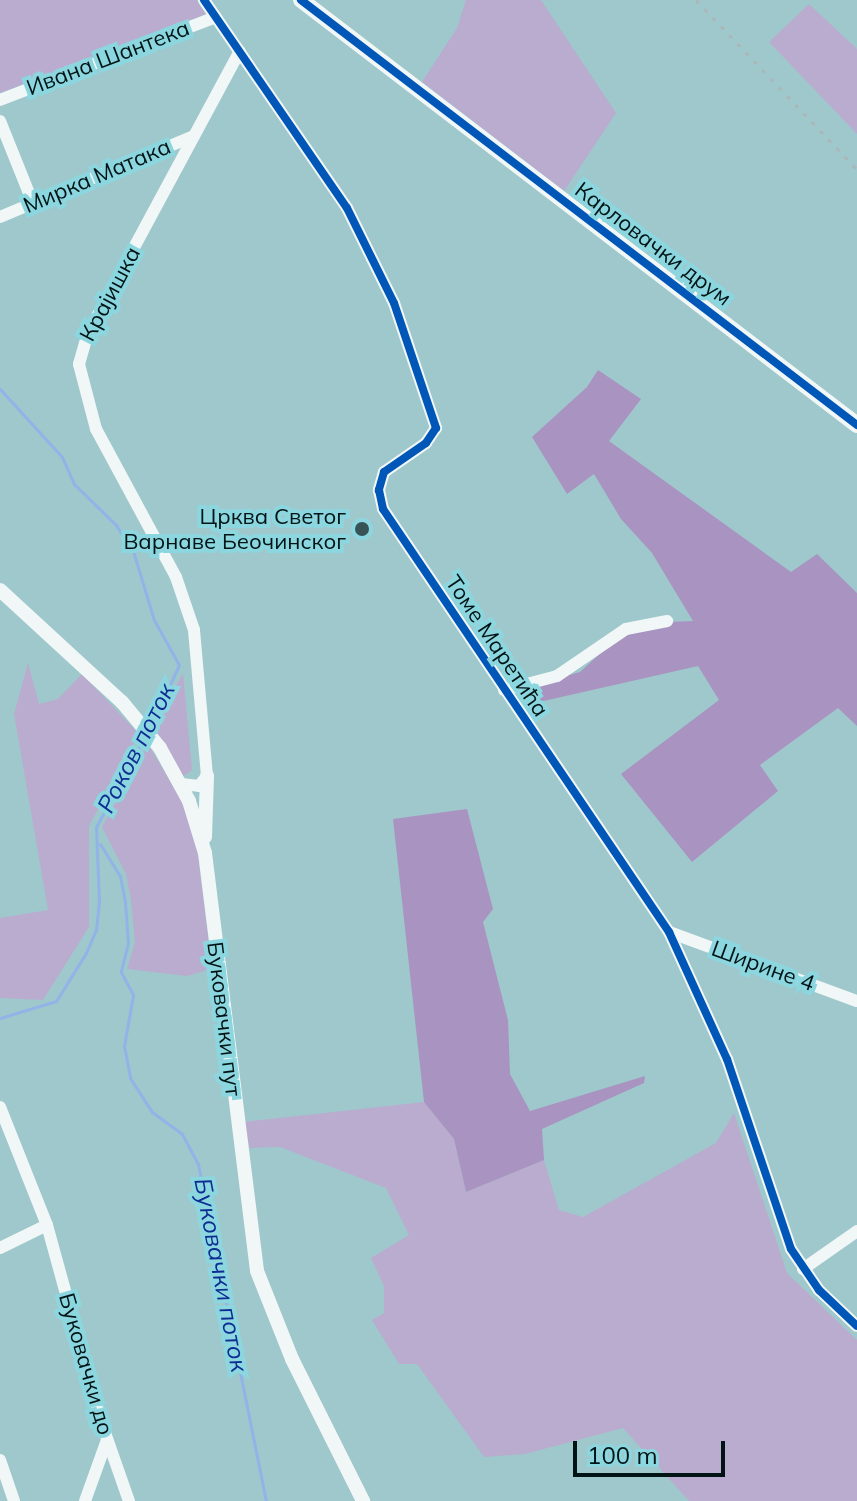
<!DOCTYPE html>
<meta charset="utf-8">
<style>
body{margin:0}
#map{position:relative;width:857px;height:1501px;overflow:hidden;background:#9fc8cc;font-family:Mulish,sans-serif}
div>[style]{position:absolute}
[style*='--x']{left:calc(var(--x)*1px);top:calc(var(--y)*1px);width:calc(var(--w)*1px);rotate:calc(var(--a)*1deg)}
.green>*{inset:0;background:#b9accf}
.forest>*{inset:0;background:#a993c0}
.stream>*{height:3px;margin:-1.5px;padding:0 1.5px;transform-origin:1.5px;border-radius:1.5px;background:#91b4e8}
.minor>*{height:12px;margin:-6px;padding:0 6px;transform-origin:6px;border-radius:6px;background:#f1f7f7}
.tertiary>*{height:14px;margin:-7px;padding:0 7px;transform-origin:7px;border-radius:7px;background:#f1f7f7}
.secondary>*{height:16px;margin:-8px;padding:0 8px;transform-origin:8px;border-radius:8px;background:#f1f7f7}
.rail>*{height:3px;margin-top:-1.5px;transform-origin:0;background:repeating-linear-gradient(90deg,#acb6b8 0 4px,transparent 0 12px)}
.cycleway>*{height:8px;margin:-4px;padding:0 4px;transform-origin:4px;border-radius:4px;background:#0057b8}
.dots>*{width:22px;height:22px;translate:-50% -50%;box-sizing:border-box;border:4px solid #8cd7df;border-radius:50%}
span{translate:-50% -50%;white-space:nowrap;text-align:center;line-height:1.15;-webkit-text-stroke:8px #8cd7df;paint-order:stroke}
.street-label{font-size:22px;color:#001416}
.poi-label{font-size:22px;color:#001416}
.right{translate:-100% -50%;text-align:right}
.water-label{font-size:24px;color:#0d2d92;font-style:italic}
.scale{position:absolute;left:573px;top:1441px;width:152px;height:36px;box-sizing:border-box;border:4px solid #001416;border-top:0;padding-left:10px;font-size:24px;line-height:28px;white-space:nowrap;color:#001416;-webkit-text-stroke:6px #8cd7df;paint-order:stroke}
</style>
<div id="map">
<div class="green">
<div style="clip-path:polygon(0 0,196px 0,206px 14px,0 93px)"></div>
<div style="clip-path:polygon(466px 0,541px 0,616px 113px,564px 191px,422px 82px,457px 28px)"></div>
<div style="clip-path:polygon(809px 4px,857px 49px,857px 134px,769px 42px)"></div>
<div style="clip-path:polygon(28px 663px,39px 704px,58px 699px,82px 674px,139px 734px,89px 826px,89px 927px,43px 1000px,0 998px,0 918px,48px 910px,14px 714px)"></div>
<div style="clip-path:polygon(183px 673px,192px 770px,182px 777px,153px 728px)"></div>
<div style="clip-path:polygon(148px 744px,183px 803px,198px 854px,212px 969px,187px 976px,127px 969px,135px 942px,131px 900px,126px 874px,102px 827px)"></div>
<div style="clip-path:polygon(424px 1102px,454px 1139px,466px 1192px,544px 1160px,559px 1210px,583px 1217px,716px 1143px,734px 1113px,787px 1273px,857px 1340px,857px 1501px,689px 1501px,623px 1428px,525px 1454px,484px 1457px,417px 1364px,399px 1364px,372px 1320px,384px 1313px,384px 1286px,371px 1258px,409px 1235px,386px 1188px,280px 1147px,250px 1148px,243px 1122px)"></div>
</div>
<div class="forest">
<div style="clip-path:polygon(598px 370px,641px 399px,609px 441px,791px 572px,817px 554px,857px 593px,857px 726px,838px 708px,760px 765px,778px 791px,692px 862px,621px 774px,719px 700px,698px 666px,526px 705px,512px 691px,580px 672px,617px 638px,666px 622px,693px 621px,652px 553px,621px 519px,594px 474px,567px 494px,532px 437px,587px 387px)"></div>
<div style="clip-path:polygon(467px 809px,493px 909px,483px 922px,508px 1020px,510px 1074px,530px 1111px,645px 1076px,644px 1083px,542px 1129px,544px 1160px,466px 1192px,454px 1139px,424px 1102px,393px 819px)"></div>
</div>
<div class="stream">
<div style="--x:0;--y:389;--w:92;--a:47.6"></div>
<div style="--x:62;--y:457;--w:30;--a:66"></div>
<div style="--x:74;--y:484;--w:59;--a:44.3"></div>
<div style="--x:116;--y:525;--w:31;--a:57"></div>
<div style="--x:133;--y:551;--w:72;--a:73.1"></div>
<div style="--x:154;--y:620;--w:51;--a:60.9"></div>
<div style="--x:179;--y:665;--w:69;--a:114.7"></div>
<div style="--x:100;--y:844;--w:38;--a:58"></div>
<div style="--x:120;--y:876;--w:26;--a:79"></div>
<div style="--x:125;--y:902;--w:41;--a:85.8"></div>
<div style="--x:128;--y:943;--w:30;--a:104"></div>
<div style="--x:121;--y:972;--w:26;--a:62"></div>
<div style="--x:133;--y:995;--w:52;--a:100"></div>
<div style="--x:124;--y:1046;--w:33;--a:79"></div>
<div style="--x:130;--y:1078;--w:40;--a:57.1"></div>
<div style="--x:152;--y:1112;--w:37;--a:36"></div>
<div style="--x:182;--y:1134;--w:34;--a:62"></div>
<div style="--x:198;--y:1164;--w:344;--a:78.6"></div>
<div style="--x:0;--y:1018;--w:59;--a:-16.9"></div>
<div style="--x:56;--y:1001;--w:57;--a:-58"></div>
<div style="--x:86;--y:953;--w:25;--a:-67"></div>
<div style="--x:96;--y:930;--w:28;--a:-84"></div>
<div style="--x:99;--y:902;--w:75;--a:-92.3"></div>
<div style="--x:96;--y:827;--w:101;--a:-61.7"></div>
</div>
<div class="minor">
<div style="--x:204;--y:0;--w:252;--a:55.5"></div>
<div style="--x:347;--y:208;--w:106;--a:63.7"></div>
<div style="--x:394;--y:303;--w:132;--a:71.4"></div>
<div style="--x:436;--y:428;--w:18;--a:124"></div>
<div style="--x:426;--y:443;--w:51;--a:145.4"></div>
<div style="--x:384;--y:472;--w:19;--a:106"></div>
<div style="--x:379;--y:490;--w:19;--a:78"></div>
<div style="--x:383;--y:509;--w:511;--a:55.94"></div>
<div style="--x:669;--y:932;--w:140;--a:65.5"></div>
<div style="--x:727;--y:1059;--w:200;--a:71.4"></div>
<div style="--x:791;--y:1249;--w:50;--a:55.7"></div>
<div style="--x:819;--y:1290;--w:52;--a:43.5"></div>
<div style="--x:0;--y:100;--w:231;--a:-21"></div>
<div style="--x:0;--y:121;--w:88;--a:68.1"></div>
<div style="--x:0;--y:217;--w:210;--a:-22.7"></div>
<div style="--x:504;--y:690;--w:55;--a:-14.8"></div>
<div style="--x:557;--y:676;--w:83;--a:-34.3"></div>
<div style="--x:626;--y:629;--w:42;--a:-11"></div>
<div style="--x:181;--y:784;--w:18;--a:6"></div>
<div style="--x:199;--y:786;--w:13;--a:-51"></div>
<div style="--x:207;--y:776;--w:147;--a:-95.1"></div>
<div style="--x:194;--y:630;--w:56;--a:-108.8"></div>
<div style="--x:176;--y:577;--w:168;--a:-118.4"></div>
<div style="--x:96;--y:429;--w:67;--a:-104.7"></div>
<div style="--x:79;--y:364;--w:32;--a:-74"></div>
<div style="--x:88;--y:333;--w:320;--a:-61.7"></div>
<div style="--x:669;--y:932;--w:200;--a:20.2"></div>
<div style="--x:0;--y:1107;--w:127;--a:68.3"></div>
<div style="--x:47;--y:1225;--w:206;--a:74.6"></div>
<div style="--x:102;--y:1424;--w:82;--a:70.7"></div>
<div style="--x:0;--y:1248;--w:52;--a:-26.1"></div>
<div style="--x:803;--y:1269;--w:66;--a:-35.1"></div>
<div style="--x:0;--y:1460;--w:43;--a:71.1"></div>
<div style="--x:85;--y:1501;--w:65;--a:-70.2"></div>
</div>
<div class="tertiary">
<div style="--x:0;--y:590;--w:166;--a:42.6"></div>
<div style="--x:122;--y:702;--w:60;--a:50.4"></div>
<div style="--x:160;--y:748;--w:60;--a:61.3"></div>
<div style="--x:189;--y:801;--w:54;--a:72.9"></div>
<div style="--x:205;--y:853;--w:421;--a:82.9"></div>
<div style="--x:257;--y:1271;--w:95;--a:68.3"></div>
<div style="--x:292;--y:1359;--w:159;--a:63.4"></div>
<div style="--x:205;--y:837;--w:61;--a:-88.1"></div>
</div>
<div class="secondary">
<div style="--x:301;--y:0;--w:700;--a:37.39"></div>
</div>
<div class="rail">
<div style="--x:696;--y:0;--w:233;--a:46.4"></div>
</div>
<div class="cycleway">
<div style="--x:204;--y:0;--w:252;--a:55.5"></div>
<div style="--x:347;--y:208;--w:106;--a:63.7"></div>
<div style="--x:394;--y:303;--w:132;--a:71.4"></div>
<div style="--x:436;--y:428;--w:18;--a:124"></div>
<div style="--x:426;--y:443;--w:51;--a:145.4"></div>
<div style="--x:384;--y:472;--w:19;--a:106"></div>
<div style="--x:379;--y:490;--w:19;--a:78"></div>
<div style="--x:383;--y:509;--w:511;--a:55.94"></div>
<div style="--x:669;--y:932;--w:140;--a:65.5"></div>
<div style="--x:727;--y:1059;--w:200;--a:71.4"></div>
<div style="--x:791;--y:1249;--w:50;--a:55.7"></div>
<div style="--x:819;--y:1290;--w:52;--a:43.5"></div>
<div style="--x:301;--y:0;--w:700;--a:37.39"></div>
</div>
<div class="dots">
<div style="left:362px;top:529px;background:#385356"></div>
</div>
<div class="street-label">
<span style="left:108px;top:58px;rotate:-21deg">Ивана Шантека</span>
<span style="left:97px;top:176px;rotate:-23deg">Мирка Матака</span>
<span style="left:653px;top:244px;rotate:37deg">Карловачки друм</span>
<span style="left:110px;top:294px;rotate:-62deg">Крајишка</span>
<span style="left:497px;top:646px;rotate:56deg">Томе Маретића</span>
<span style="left:763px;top:966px;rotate:20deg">Ширине 4</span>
<span style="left:224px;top:1019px;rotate:83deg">Буковачки пут</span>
<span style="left:86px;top:1364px;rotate:74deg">Буковачки до</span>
</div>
<div class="poi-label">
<span class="right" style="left:346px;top:529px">Црква Светог<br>Варнаве Беочинског</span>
</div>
<div class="water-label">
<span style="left:136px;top:748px;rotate:-63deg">Роков поток</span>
<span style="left:221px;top:1275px;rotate:79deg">Буковачки поток</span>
</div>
<div class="scale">100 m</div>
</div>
